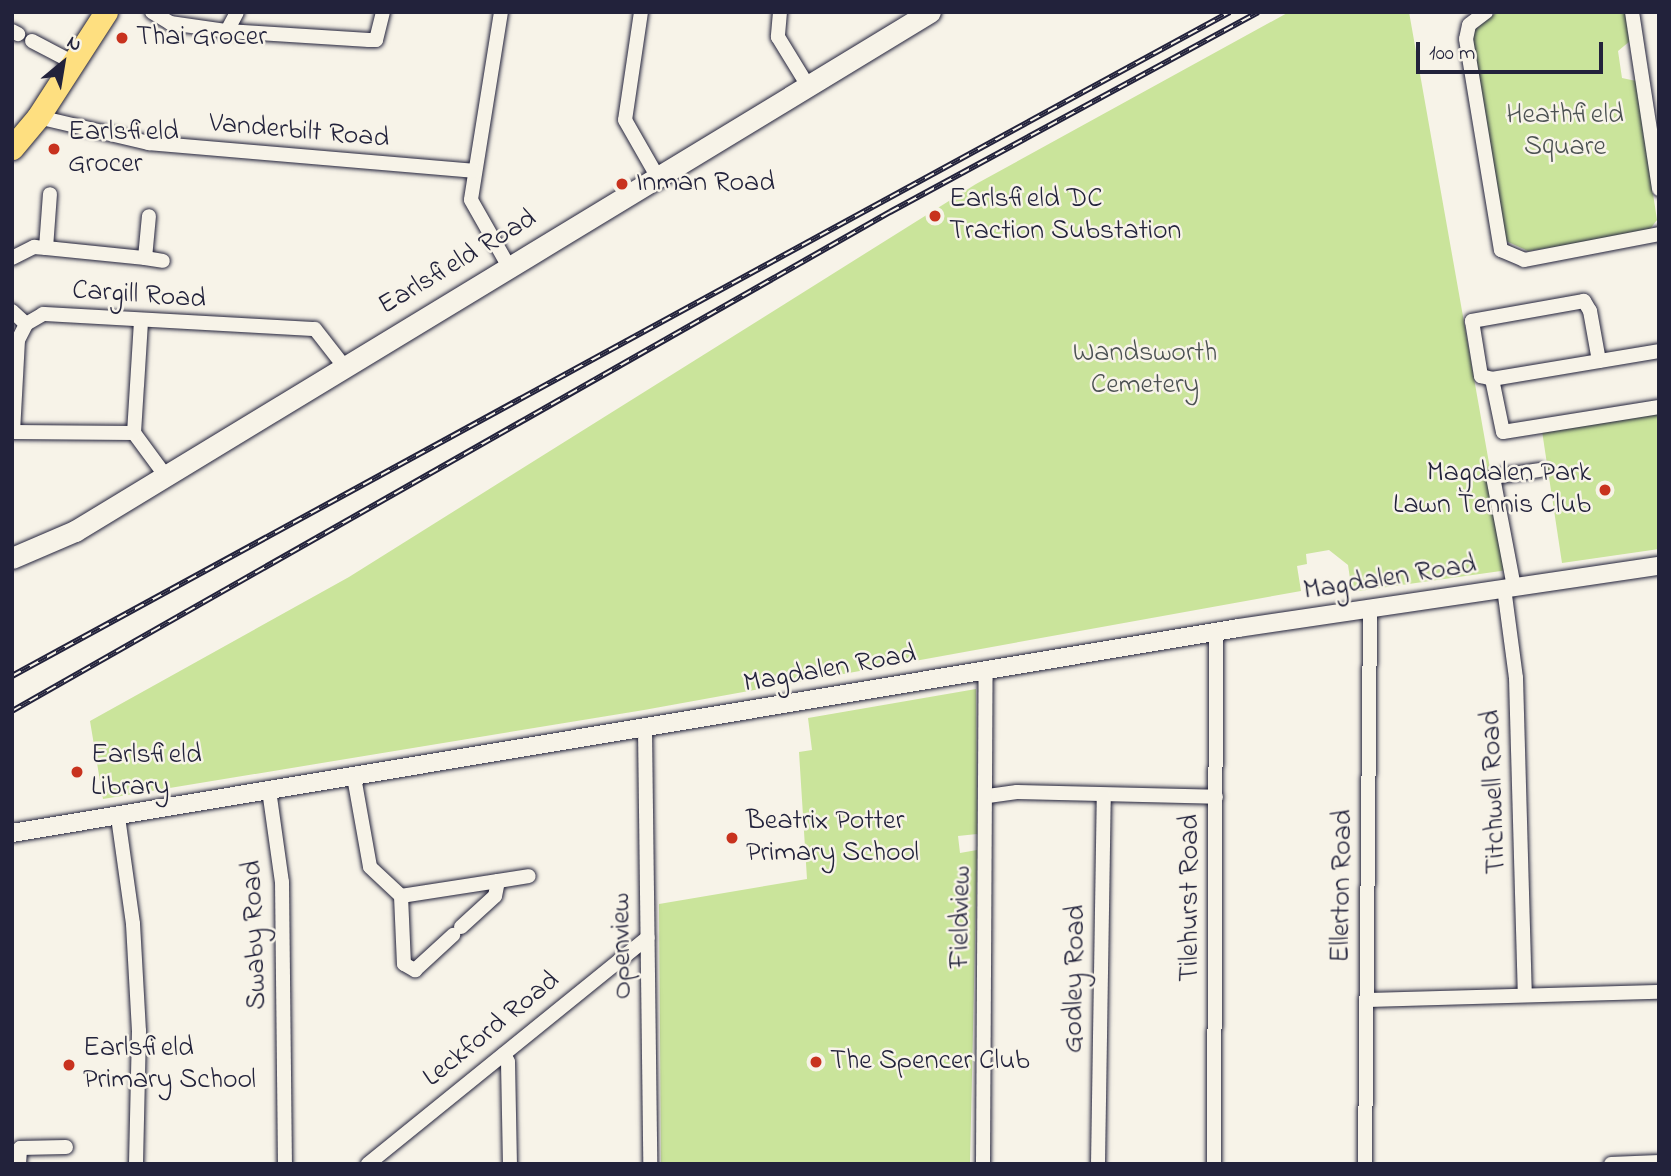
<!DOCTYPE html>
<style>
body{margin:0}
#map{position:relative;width:1671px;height:1176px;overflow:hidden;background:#f7f3e8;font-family:"Indie Flower",sans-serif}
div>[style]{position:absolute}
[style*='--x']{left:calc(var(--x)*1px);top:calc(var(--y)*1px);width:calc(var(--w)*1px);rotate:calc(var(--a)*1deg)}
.green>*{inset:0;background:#cae49b}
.roads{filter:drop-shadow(0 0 2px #22223b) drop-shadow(0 0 2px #22223b)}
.minor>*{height:14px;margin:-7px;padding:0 7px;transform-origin:7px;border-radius:7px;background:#f7f3e8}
.tertiary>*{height:18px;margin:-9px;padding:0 9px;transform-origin:9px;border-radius:9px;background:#f7f3e8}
.secondary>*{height:21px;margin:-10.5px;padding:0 10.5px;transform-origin:10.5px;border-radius:10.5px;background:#f7f3e8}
.primary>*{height:23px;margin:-11.5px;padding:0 11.5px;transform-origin:11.5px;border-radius:11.5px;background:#fedf80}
.rail>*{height:6px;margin-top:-3px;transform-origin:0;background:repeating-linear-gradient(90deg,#f7f3e8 0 10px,#22223b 0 20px);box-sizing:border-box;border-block:2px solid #22223b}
.dots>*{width:19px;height:19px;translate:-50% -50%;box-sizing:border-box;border:4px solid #f7f3e8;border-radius:50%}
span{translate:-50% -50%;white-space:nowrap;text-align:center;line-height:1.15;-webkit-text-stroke:5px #f7f3e8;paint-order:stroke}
.poi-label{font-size:28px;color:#22223b}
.left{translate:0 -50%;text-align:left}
.right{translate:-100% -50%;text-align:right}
.park-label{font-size:28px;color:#4c5253}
.street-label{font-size:28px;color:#22223b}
.frame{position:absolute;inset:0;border:14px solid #22223b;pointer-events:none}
.north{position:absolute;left:28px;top:28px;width:70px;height:70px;-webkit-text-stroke:5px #f7f3e8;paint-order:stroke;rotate:30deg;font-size:19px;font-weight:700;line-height:28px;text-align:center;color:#22223b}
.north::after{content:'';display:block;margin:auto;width:24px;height:32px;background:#22223b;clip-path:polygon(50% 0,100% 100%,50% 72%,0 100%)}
.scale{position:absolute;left:1416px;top:42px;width:187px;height:32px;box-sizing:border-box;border:4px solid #22223b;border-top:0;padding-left:9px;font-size:21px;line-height:24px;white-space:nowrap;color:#22223b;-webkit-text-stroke:5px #f7f3e8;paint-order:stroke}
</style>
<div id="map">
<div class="green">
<div style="clip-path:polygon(1289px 12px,1409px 12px,1508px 570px,1352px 592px,1348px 565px,1329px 550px,1306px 554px,1307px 564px,1297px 566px,1301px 591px,644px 710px,103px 799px,90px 721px,349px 577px,976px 184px)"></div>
<div style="clip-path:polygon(1497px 12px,1626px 12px,1630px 41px,1618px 51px,1622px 78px,1636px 81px,1657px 220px,1647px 233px,1528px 251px,1506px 241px,1472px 32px)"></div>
<div style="clip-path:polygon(1659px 410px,1659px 549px,1562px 563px,1542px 431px)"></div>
<div style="clip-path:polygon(976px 689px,977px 834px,958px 836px,960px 853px,977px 850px,970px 1164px,661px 1164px,659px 904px,807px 879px,799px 752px,812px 750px,808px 718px)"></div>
</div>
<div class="roads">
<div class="minor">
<div style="--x:152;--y:12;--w:21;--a:31"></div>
<div style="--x:170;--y:23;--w:58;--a:8"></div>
<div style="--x:227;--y:31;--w:142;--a:3.6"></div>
<div style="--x:369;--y:40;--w:7;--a:0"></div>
<div style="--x:376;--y:40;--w:29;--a:-76"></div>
<div style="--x:501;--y:12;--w:190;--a:99.1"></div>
<div style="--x:471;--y:200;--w:75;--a:60.4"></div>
<div style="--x:641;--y:12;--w:109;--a:98.4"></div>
<div style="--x:625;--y:120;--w:64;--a:60.3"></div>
<div style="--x:780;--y:12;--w:25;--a:95"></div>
<div style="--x:778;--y:37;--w:57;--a:58.5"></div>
<div style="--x:1486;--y:12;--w:21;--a:143"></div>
<div style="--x:1469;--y:25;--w:14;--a:102"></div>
<div style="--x:1466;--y:39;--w:214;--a:80.6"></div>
<div style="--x:1501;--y:250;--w:25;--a:23"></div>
<div style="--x:1524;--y:260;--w:137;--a:-10.9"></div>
<div style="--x:1632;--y:12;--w:179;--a:81.3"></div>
<div style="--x:12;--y:31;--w:7;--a:27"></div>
<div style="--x:227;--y:31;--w:21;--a:-62"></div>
<div style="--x:32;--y:41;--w:45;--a:27.7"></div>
<div style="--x:38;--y:117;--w:114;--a:13.2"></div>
<div style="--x:149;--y:143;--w:327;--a:4.9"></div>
<div style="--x:46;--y:248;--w:100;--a:5.8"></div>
<div style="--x:145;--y:258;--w:42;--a:-84.6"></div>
<div style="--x:12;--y:258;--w:25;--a:-27"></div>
<div style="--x:34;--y:247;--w:12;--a:5"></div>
<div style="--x:46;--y:248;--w:54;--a:-85.8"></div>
<div style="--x:145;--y:258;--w:18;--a:9"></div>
<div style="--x:12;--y:311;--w:19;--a:43"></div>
<div style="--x:1599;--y:361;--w:51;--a:-100.2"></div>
<div style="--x:1590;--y:311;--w:12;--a:-121"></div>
<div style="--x:1584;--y:301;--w:114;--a:169.9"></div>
<div style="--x:1472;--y:321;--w:56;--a:80.7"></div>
<div style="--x:1481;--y:376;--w:11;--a:15"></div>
<div style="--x:1492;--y:379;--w:54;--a:78.3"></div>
<div style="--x:1503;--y:432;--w:158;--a:-9.1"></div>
<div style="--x:1492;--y:379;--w:169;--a:-9.5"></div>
<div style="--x:12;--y:432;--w:122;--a:0.5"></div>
<div style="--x:134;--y:433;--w:52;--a:53.6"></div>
<div style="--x:13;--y:432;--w:92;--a:-86.9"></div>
<div style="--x:18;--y:340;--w:18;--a:-63"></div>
<div style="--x:26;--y:324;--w:20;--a:-30"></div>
<div style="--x:43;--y:314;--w:272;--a:3.2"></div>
<div style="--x:315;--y:329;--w:46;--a:52.1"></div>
<div style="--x:134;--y:433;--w:111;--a:-86.4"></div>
<div style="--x:1514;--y:587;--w:112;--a:-100.8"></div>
<div style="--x:1493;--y:477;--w:48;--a:-8.5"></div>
<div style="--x:1504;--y:588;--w:91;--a:82.4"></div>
<div style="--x:1516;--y:678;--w:317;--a:88.4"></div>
<div style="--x:645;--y:729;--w:435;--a:89.3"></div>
<div style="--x:354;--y:777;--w:91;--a:79.9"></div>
<div style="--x:370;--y:867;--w:42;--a:43.1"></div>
<div style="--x:401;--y:896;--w:98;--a:-8.8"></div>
<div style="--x:498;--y:881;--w:15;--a:101"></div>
<div style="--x:495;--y:896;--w:46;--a:137.6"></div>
<div style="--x:269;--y:790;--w:93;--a:82"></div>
<div style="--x:282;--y:882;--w:282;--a:89.4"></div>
<div style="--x:988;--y:796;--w:29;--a:-8"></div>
<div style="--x:1017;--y:792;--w:199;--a:1.4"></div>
<div style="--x:118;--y:817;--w:108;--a:82"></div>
<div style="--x:133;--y:924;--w:107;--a:86.8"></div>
<div style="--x:139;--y:1031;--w:133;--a:91.3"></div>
<div style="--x:498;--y:881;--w:31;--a:-9"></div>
<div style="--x:401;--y:896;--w:68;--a:87.5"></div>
<div style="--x:404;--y:964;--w:13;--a:29"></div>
<div style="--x:415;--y:970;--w:52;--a:-42.6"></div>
<div style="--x:1366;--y:1000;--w:293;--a:-1.6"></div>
<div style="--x:504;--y:1054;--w:9;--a:63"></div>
<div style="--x:508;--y:1062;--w:102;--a:88.9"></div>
<div style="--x:19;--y:1164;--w:16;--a:-86"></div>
<div style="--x:20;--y:1148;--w:46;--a:-1.2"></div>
<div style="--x:368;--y:1164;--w:360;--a:-39"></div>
<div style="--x:983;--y:1164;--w:494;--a:-89.7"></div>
<div style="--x:1098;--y:1164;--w:369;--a:-89.1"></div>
<div style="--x:1214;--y:1164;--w:532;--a:-89.78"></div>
<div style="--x:1365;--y:1164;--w:556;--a:-89.48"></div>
<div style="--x:1611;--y:1164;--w:48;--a:-2.4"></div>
</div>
<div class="tertiary">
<div style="--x:12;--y:833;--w:1243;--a:-9.49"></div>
<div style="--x:1238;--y:628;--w:426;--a:-8.4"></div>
</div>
<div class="secondary">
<div style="--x:12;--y:558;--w:69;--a:-23.2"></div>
<div style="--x:75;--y:531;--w:1000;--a:-31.26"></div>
</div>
<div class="primary">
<div style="--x:12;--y:148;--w:40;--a:-50"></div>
<div style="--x:38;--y:117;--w:125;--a:-57.1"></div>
</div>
</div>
<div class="rail">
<div style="--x:12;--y:676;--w:1387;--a:-28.6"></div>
<div style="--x:12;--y:711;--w:1010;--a:-29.61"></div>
<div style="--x:890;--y:212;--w:419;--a:-28.5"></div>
</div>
<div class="dots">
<div style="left:122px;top:38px;background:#c8321e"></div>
<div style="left:54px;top:149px;background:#c8321e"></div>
<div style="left:622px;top:184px;background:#c8321e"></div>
<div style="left:935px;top:216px;background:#c8321e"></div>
<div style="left:1605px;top:490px;background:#c8321e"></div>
<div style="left:77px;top:772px;background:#c8321e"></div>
<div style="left:732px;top:838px;background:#c8321e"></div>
<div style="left:816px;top:1062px;background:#c8321e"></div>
<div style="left:69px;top:1065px;background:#c8321e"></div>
</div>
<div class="poi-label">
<span class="left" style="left:136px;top:38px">Thai Grocer</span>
<span class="left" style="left:68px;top:149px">Earlsfield<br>Grocer</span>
<span class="left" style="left:636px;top:184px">Inman Road</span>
<span class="left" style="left:949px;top:216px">Earlsfield DC<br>Traction Substation</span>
<span class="right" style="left:1591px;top:490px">Magdalen Park<br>Lawn Tennis Club</span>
<span class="left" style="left:91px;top:772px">Earlsfield<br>Library</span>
<span class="left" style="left:746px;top:838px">Beatrix Potter<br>Primary School</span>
<span class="left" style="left:83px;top:1065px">Earlsfield<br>Primary School</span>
<span class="left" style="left:830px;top:1062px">The Spencer Club</span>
</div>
<div class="park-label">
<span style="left:1565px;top:132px">Heathfield<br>Square</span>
<span style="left:1145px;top:370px">Wandsworth<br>Cemetery</span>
</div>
<div class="street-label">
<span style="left:299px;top:132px;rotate:5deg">Vanderbilt Road</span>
<span style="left:458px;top:263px;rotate:-31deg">Earlsfield Road</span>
<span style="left:139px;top:296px;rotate:4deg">Cargill Road</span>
<span style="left:1390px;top:579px;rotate:-9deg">Magdalen Road</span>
<span style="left:830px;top:670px;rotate:-10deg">Magdalen Road</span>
<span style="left:1495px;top:792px;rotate:-92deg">Titchwell Road</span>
<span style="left:1343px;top:886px;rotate:-89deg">Ellerton Road</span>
<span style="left:1191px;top:898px;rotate:-90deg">Tilehurst Road</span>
<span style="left:962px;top:917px;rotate:-89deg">Fieldview</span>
<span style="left:256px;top:935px;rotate:-92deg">Swaby Road</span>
<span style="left:623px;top:946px;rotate:-91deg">Openview</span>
<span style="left:1076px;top:979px;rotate:-89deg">Godley Road</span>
<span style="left:492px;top:1030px;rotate:-39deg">Leckford Road</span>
</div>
<div class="frame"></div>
<div class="north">N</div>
<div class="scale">100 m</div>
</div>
